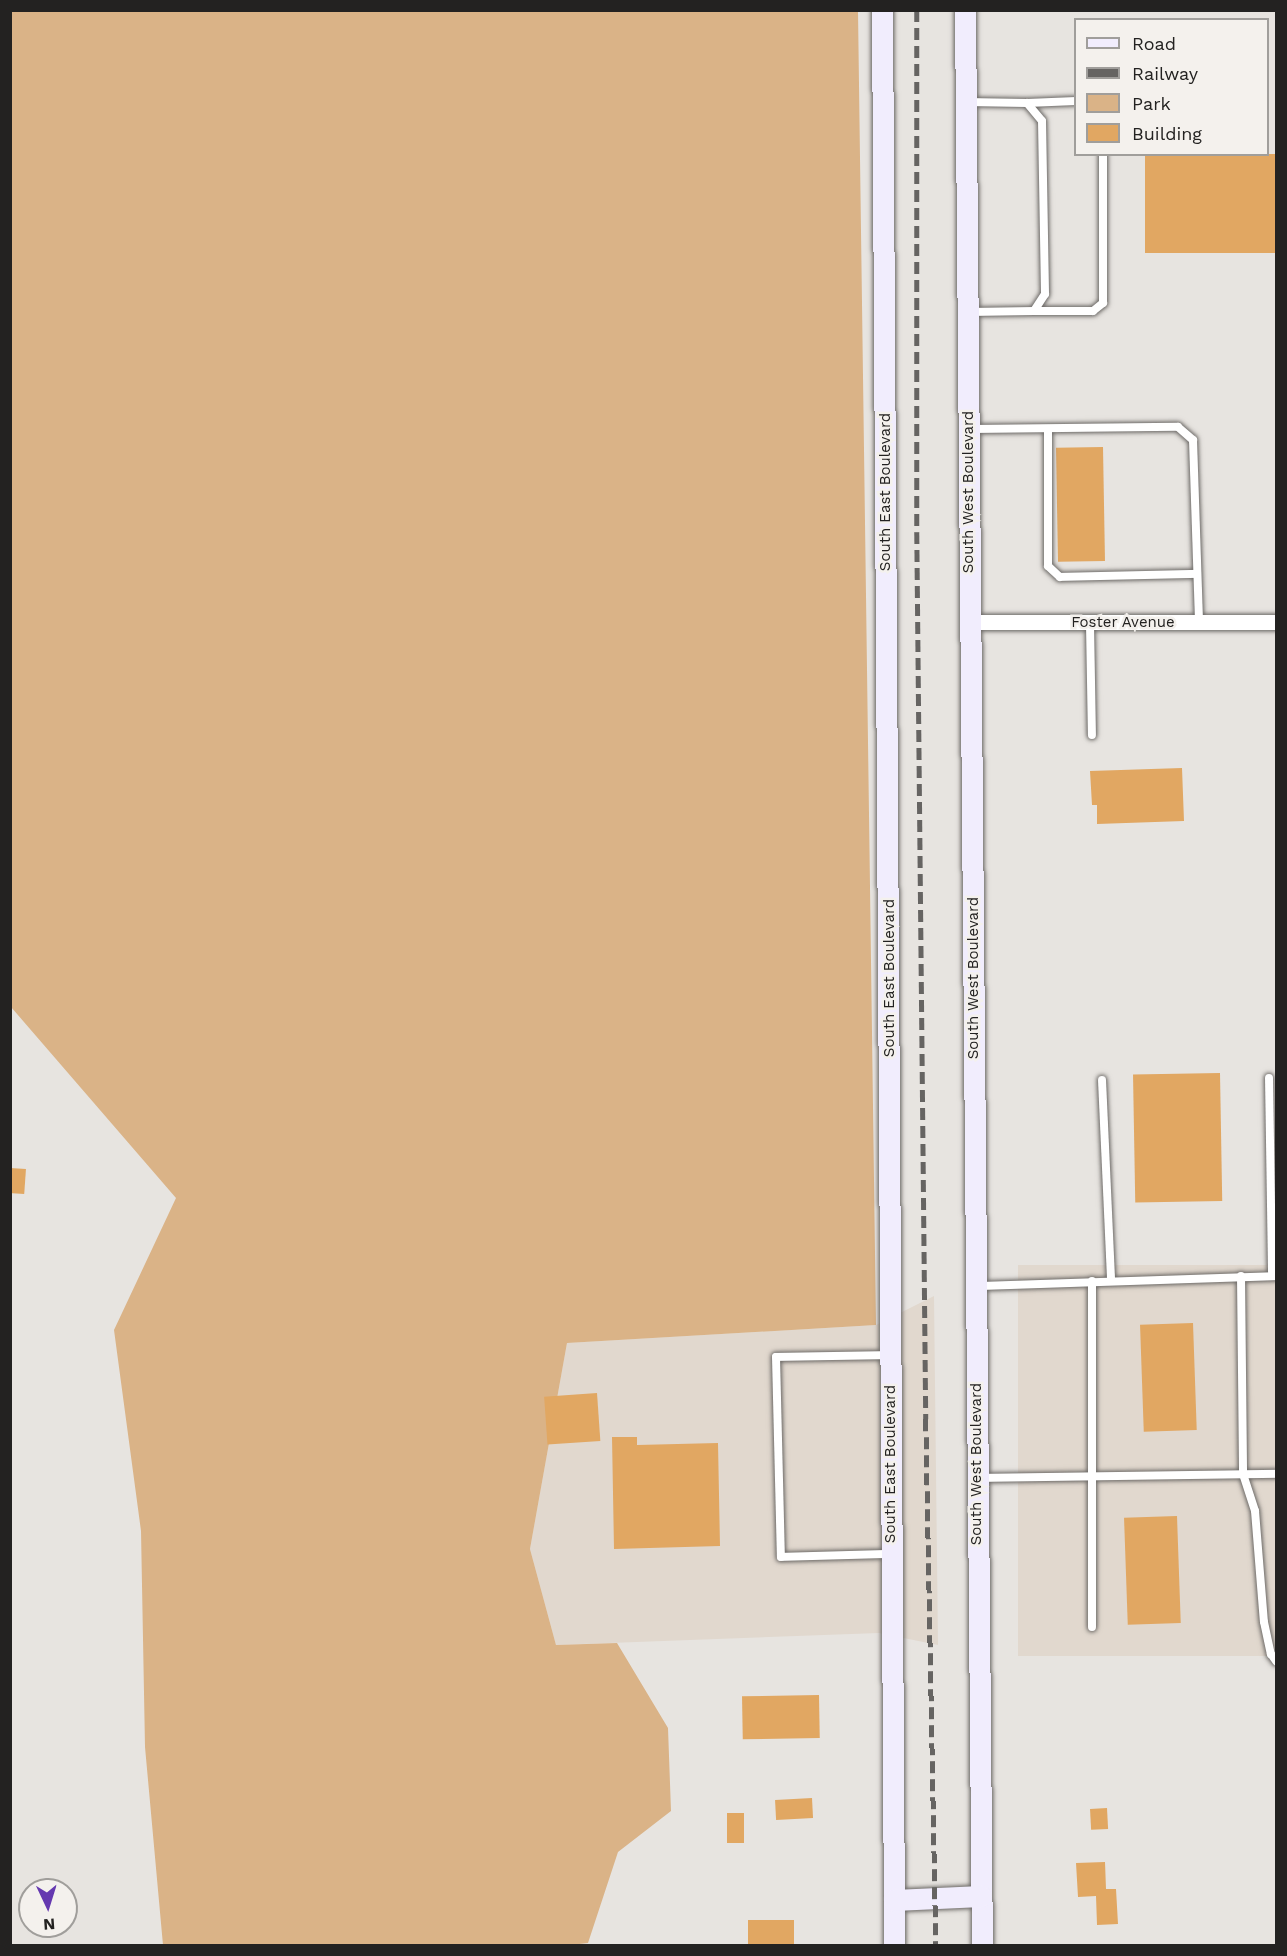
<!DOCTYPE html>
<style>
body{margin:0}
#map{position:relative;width:1287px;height:1956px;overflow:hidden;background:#e7e4e0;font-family:"Work Sans",sans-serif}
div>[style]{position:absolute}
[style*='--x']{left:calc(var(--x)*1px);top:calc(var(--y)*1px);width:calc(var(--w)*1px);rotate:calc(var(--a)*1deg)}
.built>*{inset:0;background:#e1d8ce;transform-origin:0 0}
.green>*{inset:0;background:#dab387}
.building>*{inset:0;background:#e1a762;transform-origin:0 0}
.roads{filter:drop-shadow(0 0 2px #6d6a67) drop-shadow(0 0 2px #6d6a67)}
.lane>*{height:8px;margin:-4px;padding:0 4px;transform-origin:4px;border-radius:4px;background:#fff}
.street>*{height:15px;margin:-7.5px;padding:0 7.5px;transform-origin:7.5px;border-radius:7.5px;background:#fff}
.secondary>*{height:21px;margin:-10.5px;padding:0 10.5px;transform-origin:10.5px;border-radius:10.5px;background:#f1edfd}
.rail>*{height:4.5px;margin-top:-2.25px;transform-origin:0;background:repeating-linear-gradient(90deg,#666462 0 12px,transparent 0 18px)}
span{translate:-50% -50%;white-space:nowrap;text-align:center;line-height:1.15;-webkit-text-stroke:5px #f4f1ed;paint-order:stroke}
.street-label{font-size:15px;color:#232221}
.frame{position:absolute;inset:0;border:12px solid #232221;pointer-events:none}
.legend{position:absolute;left:1074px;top:18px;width:195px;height:138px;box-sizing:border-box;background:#f4f1ed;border:2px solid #a09e9b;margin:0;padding:8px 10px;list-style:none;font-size:18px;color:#232221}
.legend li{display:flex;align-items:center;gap:12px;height:30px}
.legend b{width:30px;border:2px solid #a09e9b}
.north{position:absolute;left:18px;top:1878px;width:60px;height:60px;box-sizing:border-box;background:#f4f1ed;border:2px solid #a09e9b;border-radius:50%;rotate:176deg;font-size:16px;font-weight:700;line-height:24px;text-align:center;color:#232221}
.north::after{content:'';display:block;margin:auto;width:21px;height:27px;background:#6539b0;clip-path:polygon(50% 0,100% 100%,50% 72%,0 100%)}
</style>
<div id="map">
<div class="built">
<div style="left:1018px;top:1265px;width:258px;height:391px"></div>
<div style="clip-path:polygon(934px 1296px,938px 1645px,879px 1633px,556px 1645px,530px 1549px,567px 1343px,876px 1325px)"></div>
</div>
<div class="green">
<div style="clip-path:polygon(10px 11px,858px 11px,876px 1325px,567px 1343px,530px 1549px,556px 1645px,617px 1643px,668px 1728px,671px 1811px,618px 1852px,588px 1943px,562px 1946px,163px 1945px,145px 1747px,141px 1531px,114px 1330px,176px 1198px,11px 1007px)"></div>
</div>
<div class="building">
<div style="left:1145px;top:154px;width:131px;height:99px"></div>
<div style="left:1103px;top:447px;width:114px;height:47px;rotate:89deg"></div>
<div style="clip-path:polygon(1182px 768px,1184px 821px,1097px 824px,1097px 805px,1092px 805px,1090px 771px)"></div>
<div style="left:1220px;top:1073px;width:128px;height:87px;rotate:89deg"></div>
<div style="left:10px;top:1168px;width:16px;height:25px;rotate:4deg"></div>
<div style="left:1193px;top:1323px;width:107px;height:53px;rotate:88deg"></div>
<div style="left:597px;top:1393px;width:48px;height:53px;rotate:86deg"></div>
<div style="clip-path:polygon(612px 1437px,637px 1437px,637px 1445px,718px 1443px,720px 1546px,614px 1549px)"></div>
<div style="left:1177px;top:1516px;width:107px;height:53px;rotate:88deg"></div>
<div style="left:819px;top:1695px;width:43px;height:77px;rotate:89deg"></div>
<div style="left:812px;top:1798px;width:20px;height:37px;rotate:87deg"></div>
<div style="left:1107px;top:1808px;width:21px;height:17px;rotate:87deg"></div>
<div style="left:727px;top:1813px;width:17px;height:30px"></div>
<div style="clip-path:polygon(1105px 1862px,1106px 1889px,1116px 1889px,1118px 1924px,1097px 1925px,1096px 1896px,1078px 1897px,1076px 1863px)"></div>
<div style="left:794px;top:1920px;width:26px;height:46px;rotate:90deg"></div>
</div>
<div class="roads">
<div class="lane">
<div style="--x:966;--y:102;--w:61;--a:0.9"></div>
<div style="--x:1027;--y:103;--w:23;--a:50"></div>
<div style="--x:1042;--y:121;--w:173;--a:89"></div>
<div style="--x:1045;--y:294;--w:20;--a:123"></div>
<div style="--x:1034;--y:311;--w:65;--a:179.1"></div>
<div style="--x:1027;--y:103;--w:49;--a:-2.3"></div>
<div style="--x:1034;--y:311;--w:59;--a:0"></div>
<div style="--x:1093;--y:311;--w:13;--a:-39"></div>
<div style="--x:1103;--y:303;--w:149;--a:-90"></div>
<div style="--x:971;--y:429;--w:207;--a:-0.6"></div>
<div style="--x:1178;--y:427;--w:20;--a:41"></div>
<div style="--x:1193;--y:440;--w:183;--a:88.1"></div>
<div style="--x:1048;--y:429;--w:137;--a:90"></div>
<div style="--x:1048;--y:566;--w:16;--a:43"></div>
<div style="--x:1060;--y:577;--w:137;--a:-1.3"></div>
<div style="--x:1090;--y:624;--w:111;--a:89"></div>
<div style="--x:1269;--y:1078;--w:198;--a:89.1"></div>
<div style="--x:1102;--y:1080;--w:200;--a:87.4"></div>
<div style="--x:1241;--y:1276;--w:198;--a:89.4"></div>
<div style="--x:1243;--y:1474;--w:39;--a:72"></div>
<div style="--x:1255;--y:1511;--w:111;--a:85.4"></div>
<div style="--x:1264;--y:1622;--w:33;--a:78"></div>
<div style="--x:1271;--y:1654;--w:9;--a:54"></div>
<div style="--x:977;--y:1286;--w:299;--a:-1.9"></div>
<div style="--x:890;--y:1355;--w:114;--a:179"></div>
<div style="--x:776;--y:1357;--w:200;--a:88.6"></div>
<div style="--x:781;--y:1557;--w:109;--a:-1.6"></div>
<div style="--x:978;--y:1478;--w:298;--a:-0.8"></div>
<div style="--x:1092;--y:1627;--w:346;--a:-90"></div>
</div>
<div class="street">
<div style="--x:970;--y:622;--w:306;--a:0"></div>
</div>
<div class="secondary">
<div style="--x:882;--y:10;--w:1936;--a:89.64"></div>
<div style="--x:965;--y:10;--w:1936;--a:89.5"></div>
<div style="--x:894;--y:1900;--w:87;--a:-2.6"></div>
</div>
</div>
<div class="rail">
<div style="--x:917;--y:10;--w:522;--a:90"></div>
<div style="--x:917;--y:532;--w:887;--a:89.42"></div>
<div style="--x:926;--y:1419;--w:527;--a:88.91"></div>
</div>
<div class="street-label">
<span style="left:886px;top:492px;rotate:-90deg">South East Boulevard</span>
<span style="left:969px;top:492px;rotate:-90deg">South West Boulevard</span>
<span style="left:1123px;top:623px">Foster Avenue</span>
<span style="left:890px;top:978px;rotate:-90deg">South East Boulevard</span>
<span style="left:974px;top:978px;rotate:-90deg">South West Boulevard</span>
<span style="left:891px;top:1464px;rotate:-90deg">South East Boulevard</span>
<span style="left:977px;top:1464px;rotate:-90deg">South West Boulevard</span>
</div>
<div class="frame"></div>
<ul class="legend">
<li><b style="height:8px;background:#f1edfd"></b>Road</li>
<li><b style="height:8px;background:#666462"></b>Railway</li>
<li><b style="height:16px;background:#dab387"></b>Park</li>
<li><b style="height:16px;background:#e1a762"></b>Building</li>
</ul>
<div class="north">N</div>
</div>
